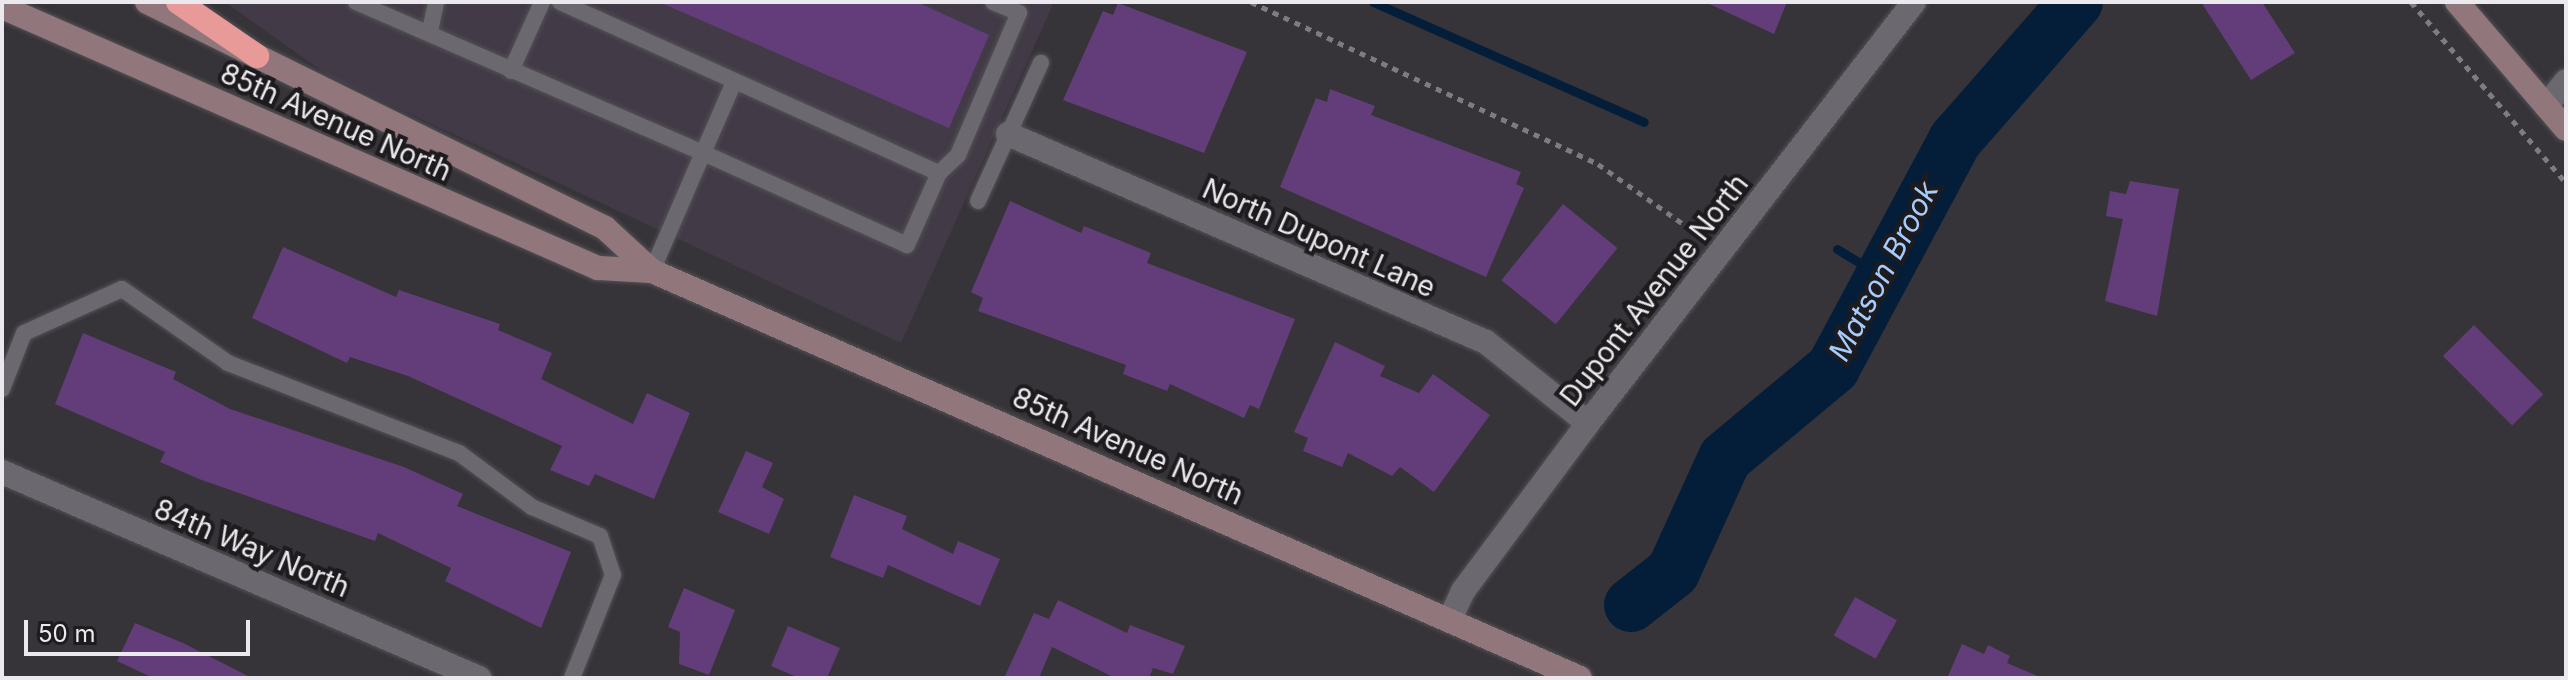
<!DOCTYPE html>
<style>
body{margin:0}
#map{position:relative;width:2568px;height:680px;overflow:hidden;background:#363339;font-family:Inter,sans-serif}
div>[style]{position:absolute}
[style*='--x']{left:calc(var(--x)*1px);top:calc(var(--y)*1px);width:calc(var(--w)*1px);rotate:calc(var(--a)*1deg)}
.built>*{inset:0;background:#423b47}
.stream>*{height:9px;margin:-4.5px;padding:0 4.5px;transform-origin:4.5px;border-radius:4.5px;background:#041e3a}
.river>*{height:54px;margin:-27px;padding:0 27px;transform-origin:27px;border-radius:27px;background:#041e3a}
.building>*{inset:0;background:#623d7a;transform-origin:0 0}
.path>*{height:5px;margin-top:-2.5px;transform-origin:0;background:repeating-linear-gradient(90deg,#7f7c81 0 6px,transparent 0 12px)}
.roads{filter:drop-shadow(0 0 2px #535155) drop-shadow(0 0 2px #535155)}
.lane>*{height:16px;margin:-8px;padding:0 8px;transform-origin:8px;border-radius:8px;background:#6c686f}
.street>*{height:24px;margin:-12px;padding:0 12px;transform-origin:12px;border-radius:12px;background:#6c686f}
.secondary>*{height:24px;margin:-12px;padding:0 12px;transform-origin:12px;border-radius:12px;background:#91777b}
.highway>*{height:24px;margin:-12px;padding:0 12px;transform-origin:12px;border-radius:12px;background:#e79a97}
span{translate:-50% -50%;white-space:nowrap;text-align:center;line-height:1.15;-webkit-text-stroke:8px #1d1b1e;paint-order:stroke}
.street-label{font-size:28px;color:#ebe9ed}
.water-label{font-size:30px;color:#a4ccfd;font-style:italic}
.frame{position:absolute;inset:0;border:4px solid #ebe9ed;pointer-events:none}
.scale{position:absolute;left:24px;top:620px;width:226px;height:36px;box-sizing:border-box;border:4px solid #ebe9ed;border-top:0;padding-left:10px;font-size:24px;line-height:28px;white-space:nowrap;color:#ebe9ed;-webkit-text-stroke:6px #1d1b1e;paint-order:stroke}
</style>
<div id="map">
<div class="built">
<div style="clip-path:polygon(225px 2px,1054px 2px,901px 343px,329px 76px)"></div>
</div>
<div class="stream">
<div style="--x:1373;--y:2;--w:296;--a:23.9"></div>
<div style="--x:1837;--y:249;--w:48;--a:31.4"></div>
</div>
<div class="river">
<div style="--x:1631;--y:605;--w:53;--a:-38.2"></div>
<div style="--x:1673;--y:572;--w:125;--a:-65.5"></div>
<div style="--x:1725;--y:458;--w:141;--a:-39.8"></div>
<div style="--x:1833;--y:368;--w:260;--a:-61.8"></div>
<div style="--x:1956;--y:139;--w:182;--a:-48.8"></div>
</div>
<div class="building">
<div style="clip-path:polygon(659px 2px,917px 2px,989px 35px,949px 128px)"></div>
<div style="clip-path:polygon(1705px 2px,1787px 2px,1774px 34px)"></div>
<div style="clip-path:polygon(2201px 2px,2262px 2px,2295px 53px,2251px 80px)"></div>
<div style="clip-path:polygon(1118px 3px,1247px 52px,1204px 153px,1063px 100px,1103px 11px,1113px 15px)"></div>
<div style="clip-path:polygon(1330px 89px,1375px 106px,1371px 115px,1521px 172px,1516px 184px,1524px 188px,1486px 277px,1280px 187px,1316px 98px,1327px 102px)"></div>
<div style="clip-path:polygon(2130px 181px,2179px 189px,2157px 316px,2105px 301px,2123px 219px,2106px 216px,2110px 191px,2126px 194px)"></div>
<div style="clip-path:polygon(1010px 201px,1081px 233px,1084px 226px,1151px 253px,1147px 263px,1295px 319px,1259px 409px,1250px 405px,1244px 418px,1170px 384px,1167px 391px,1123px 374px,1126px 365px,978px 311px,983px 298px,971px 292px)"></div>
<div style="left:1563px;top:204px;width:70px;height:98px;rotate:39deg"></div>
<div style="clip-path:polygon(283px 247px,396px 297px,399px 290px,500px 324px,498px 330px,552px 353px,541px 379px,633px 424px,647px 393px,690px 413px,654px 499px,595px 474px,589px 486px,550px 470px,562px 446px,408px 376px,350px 357px,347px 363px,252px 318px)"></div>
<div style="left:2474px;top:325px;width:98px;height:44px;rotate:45deg"></div>
<div style="clip-path:polygon(83px 333px,176px 372px,173px 379px,230px 409px,404px 467px,463px 494px,457px 506px,571px 552px,541px 628px,445px 581px,451px 568px,378px 533px,375px 541px,199px 479px,160px 462px,165px 452px,55px 404px)"></div>
<div style="clip-path:polygon(1335px 342px,1385px 366px,1380px 376px,1419px 393px,1433px 374px,1490px 415px,1434px 492px,1400px 467px,1392px 476px,1348px 453px,1342px 467px,1303px 451px,1308px 438px,1294px 432px)"></div>
<div style="clip-path:polygon(746px 451px,773px 463px,762px 487px,784px 499px,769px 534px,718px 512px)"></div>
<div style="clip-path:polygon(854px 495px,907px 516px,902px 529px,953px 554px,958px 541px,1000px 559px,980px 606px,888px 565px,883px 578px,830px 557px)"></div>
<div style="clip-path:polygon(684px 588px,735px 610px,709px 675px,679px 664px,680px 632px,668px 627px)"></div>
<div style="left:1855px;top:597px;width:48px;height:44px;rotate:29deg"></div>
<div style="clip-path:polygon(1058px 600px,1127px 633px,1130px 625px,1185px 646px,1173px 674px,1153px 668px,1149px 678px,1115px 678px,1052px 647px,1039px 678px,1004px 678px,1034px 613px,1049px 619px)"></div>
<div style="clip-path:polygon(135px 623px,183px 643px,252px 678px,153px 678px,117px 661px)"></div>
<div style="clip-path:polygon(788px 626px,840px 648px,827px 678px,799px 678px,771px 666px)"></div>
<div style="clip-path:polygon(1962px 644px,1984px 654px,1988px 645px,2010px 656px,2007px 663px,2042px 678px,1947px 678px)"></div>
</div>
<div class="path">
<div style="--x:1251;--y:2;--w:383;--a:25"></div>
<div style="--x:1598;--y:164;--w:123;--a:35.1"></div>
<div style="--x:2411;--y:2;--w:238;--a:49.4"></div>
</div>
<div class="roads">
<div class="lane">
<div style="--x:356;--y:2;--w:378;--a:23.5"></div>
<div style="--x:703;--y:153;--w:129;--a:113.4"></div>
<div style="--x:560;--y:2;--w:416;--a:24.3"></div>
<div style="--x:939;--y:173;--w:79;--a:114"></div>
<div style="--x:907;--y:245;--w:224;--a:-155.7"></div>
<div style="--x:703;--y:153;--w:77;--a:-66.4"></div>
<div style="--x:430;--y:31;--w:30;--a:-78"></div>
<div style="--x:511;--y:71;--w:76;--a:-65.8"></div>
<div style="--x:939;--y:173;--w:26;--a:-43"></div>
<div style="--x:958;--y:155;--w:155;--a:-66.8"></div>
<div style="--x:1019;--y:13;--w:28;--a:-157"></div>
<div style="--x:978;--y:201;--w:152;--a:-65.5"></div>
<div style="--x:2;--y:389;--w:60;--a:-68.6"></div>
<div style="--x:24;--y:333;--w:107;--a:-24.2"></div>
<div style="--x:122;--y:289;--w:129;--a:34.9"></div>
<div style="--x:228;--y:363;--w:248;--a:21.3"></div>
<div style="--x:459;--y:453;--w:91;--a:36.5"></div>
<div style="--x:532;--y:507;--w:74;--a:23.1"></div>
<div style="--x:600;--y:536;--w:41;--a:71.6"></div>
<div style="--x:613;--y:575;--w:111;--a:111.7"></div>
</div>
<div class="street">
<div style="--x:2546;--y:106;--w:32;--a:-51"></div>
<div style="--x:1008;--y:134;--w:521;--a:23.52"></div>
<div style="--x:1486;--y:342;--w:130;--a:38.5"></div>
<div style="--x:2;--y:472;--w:520;--a:23.36"></div>
<div style="--x:1450;--y:619;--w:31;--a:-65"></div>
<div style="--x:1463;--y:591;--w:209;--a:-53.3"></div>
<div style="--x:1588;--y:423;--w:532;--a:-52.25"></div>
</div>
<div class="secondary">
<div style="--x:147;--y:2;--w:511;--a:26.26"></div>
<div style="--x:605;--y:228;--w:64;--a:42.5"></div>
<div style="--x:652;--y:271;--w:1013;--a:23.68"></div>
<div style="--x:2457;--y:2;--w:167;--a:49.4"></div>
<div style="--x:2;--y:7;--w:651;--a:23.65"></div>
<div style="--x:598;--y:268;--w:54;--a:3.2"></div>
</div>
<div class="highway">
<div style="--x:178;--y:2;--w:96;--a:34.4"></div>
</div>
</div>
<div class="street-label">
<span style="left:336px;top:122px;rotate:24deg">85th Avenue North</span>
<span style="left:1319px;top:238px;rotate:24deg">North Dupont Lane</span>
<span style="left:1654px;top:290px;rotate:-52deg">Dupont Avenue North</span>
<span style="left:1128px;top:446px;rotate:24deg">85th Avenue North</span>
<span style="left:252px;top:548px;rotate:23deg">84th Way North</span>
</div>
<div class="water-label">
<span style="left:1883px;top:271px;rotate:-62deg">Matson Brook</span>
</div>
<div class="frame"></div>
<div class="scale">50 m</div>
</div>
